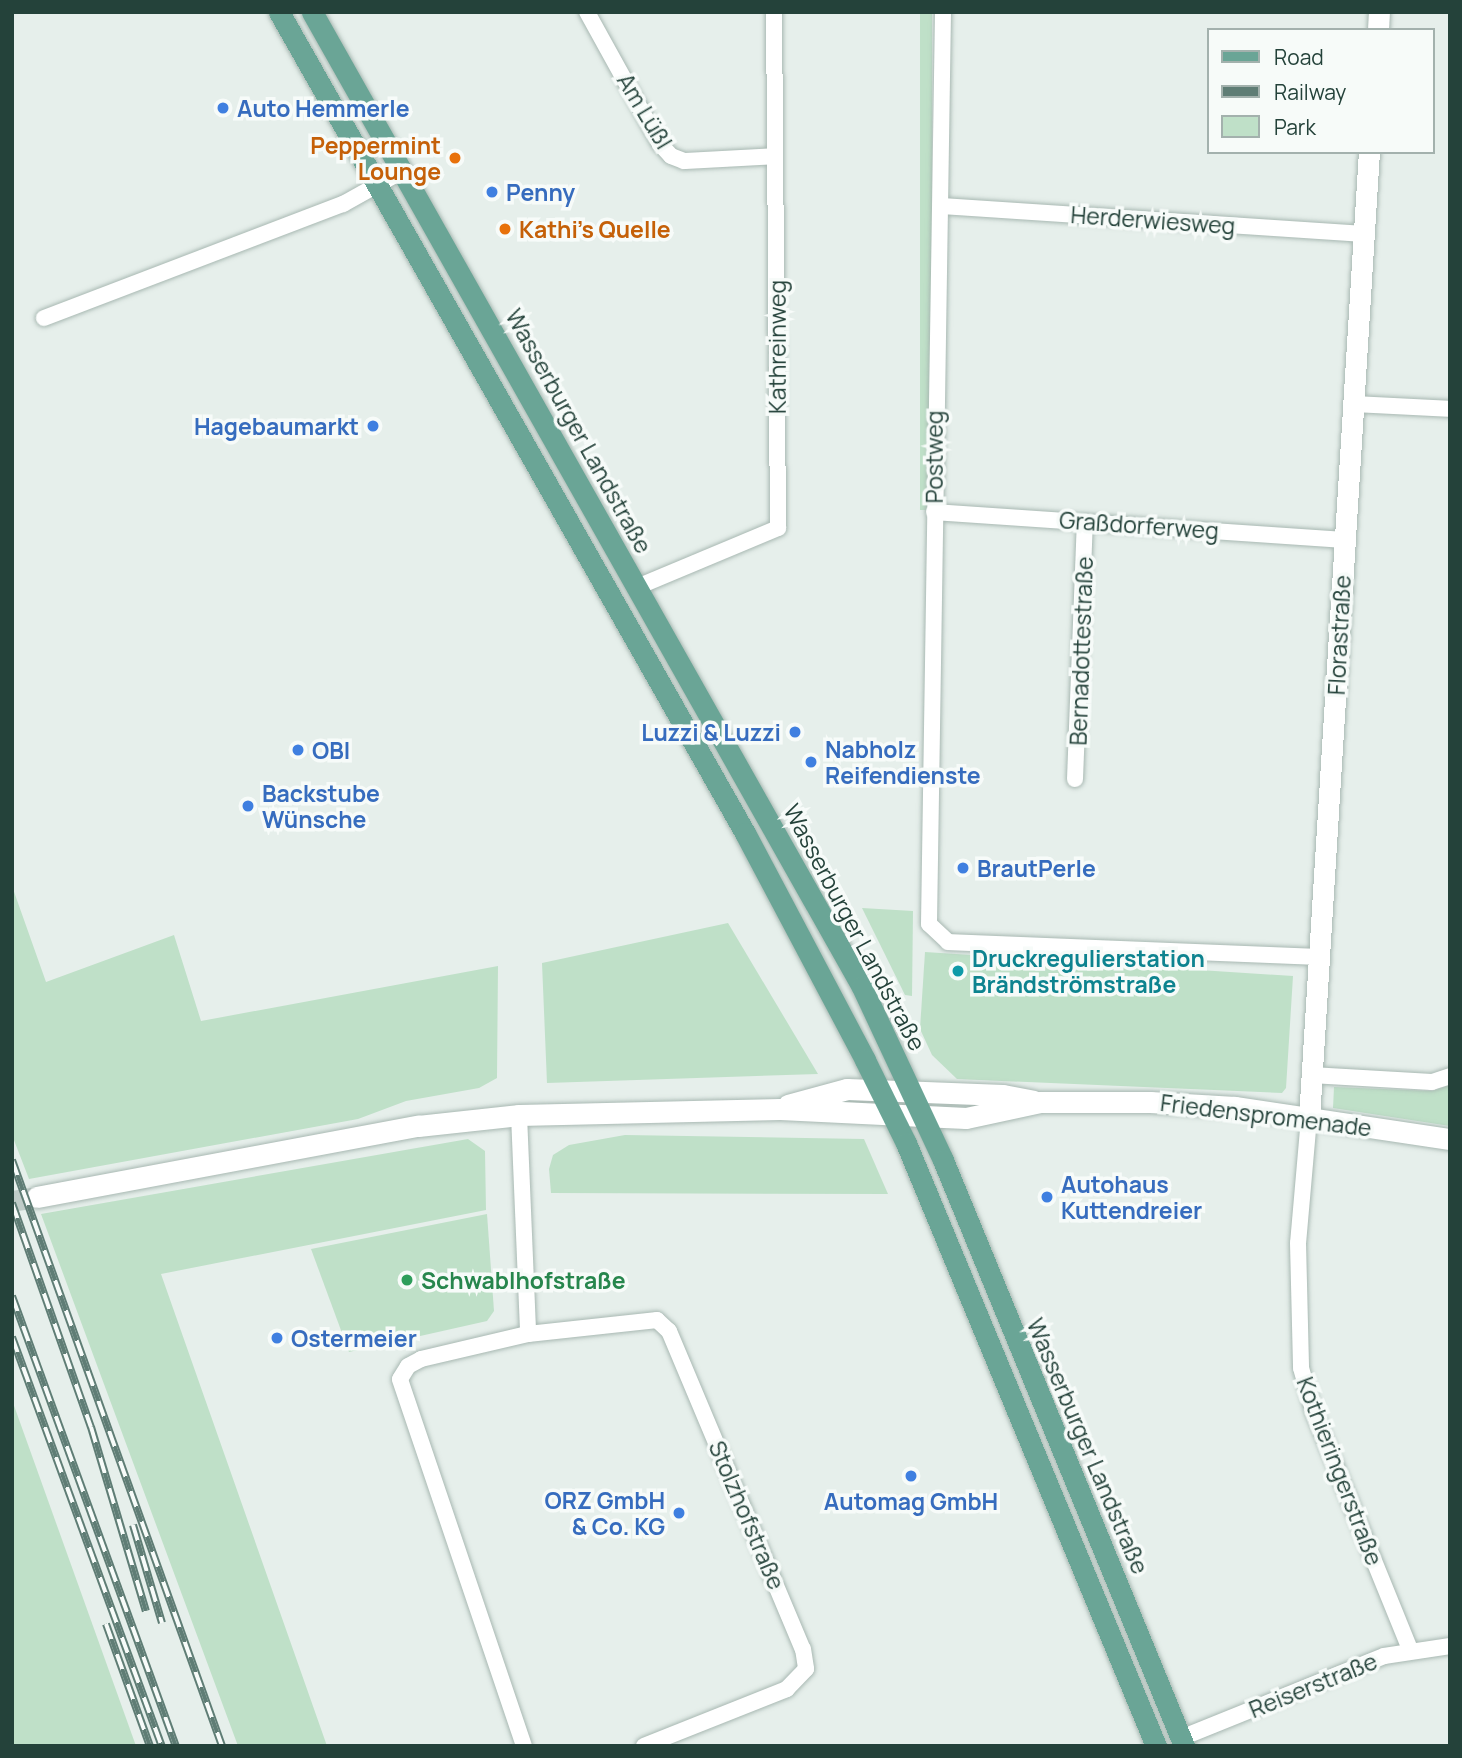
<!DOCTYPE html>
<meta charset="utf-8">
<style>
body{margin:0}
#map{position:relative;width:1462px;height:1758px;overflow:hidden;background:#e6efeb;font-family:Manrope,sans-serif}
div>[style]{position:absolute}
[style*='--x']{left:calc(var(--x)*1px);top:calc(var(--y)*1px);width:calc(var(--w)*1px);rotate:calc(var(--a)*1deg)}
.green>*{inset:0;background:#bfe0c8;transform-origin:0 0}
.secondary-tunnel>*{height:21px;margin-top:-10.5px;transform-origin:0;background:repeating-linear-gradient(90deg,#bfccc8 0 21px,transparent 0 31px)}
.roads{filter:drop-shadow(0 0 2px #a8b8b2) drop-shadow(0 0 2px #a8b8b2)}
.street>*{height:16px;margin:-8px;padding:0 8px;transform-origin:8px;border-radius:8px;background:#fff}
.secondary>*{height:21px;margin:-10.5px;padding:0 10.5px;transform-origin:10.5px;border-radius:10.5px;background:#fff}
.primary>*{height:21px;margin:-10.5px;padding:0 10.5px;transform-origin:10.5px;border-radius:10.5px;background:#6aa596}
.rail>*{height:8px;margin-top:-4px;transform-origin:0;background:repeating-linear-gradient(90deg,#f7fbf9 0 16px,#5f7d75 0 32px);box-sizing:border-box;border-block:2px solid #5f7d75}
.dots>*{width:19px;height:19px;translate:-50% -50%;box-sizing:border-box;border:4px solid #f7fbf9;border-radius:50%}
span{translate:-50% -50%;white-space:nowrap;text-align:center;line-height:1.15;-webkit-text-stroke:7px #f7fbf9;paint-order:stroke}
.shop-label{font-size:23px;color:#366cbe;font-weight:700}
.left{translate:0 -50%;text-align:left}
.right{translate:-100% -50%;text-align:right}
.street-label{font-size:23px;color:#24423a}
.food-label{font-size:23px;color:#c56008;font-weight:700}
.culture-label{font-size:23px;color:#0d838f;font-weight:700}
.leisure-label{font-size:23px;color:#27864d;font-weight:700}
.frame{position:absolute;inset:0;border:14px solid #24423a;pointer-events:none}
.legend{position:absolute;left:1207px;top:28px;width:228px;height:126px;box-sizing:border-box;background:#f7fbf9;border:2px solid #a3b1ad;margin:0;padding:9px 12px;list-style:none;font-size:21px;color:#24423a}
.legend li{display:flex;align-items:center;gap:14px;height:35px}
.legend b{width:35px;border:2px solid #a3b1ad}
</style>
<div id="map">
<div class="green">
<div style="left:920px;top:12px;width:12px;height:498px"></div>
<div style="clip-path:polygon(12px 886px,46px 982px,174px 935px,201px 1021px,498px 966px,497px 1078px,479px 1088px,406px 1101px,358px 1119px,29px 1179px,12px 1135px)"></div>
<div style="clip-path:polygon(862px 908px,913px 911px,912px 996px,905px 995px)"></div>
<div style="clip-path:polygon(728px 923px,818px 1074px,547px 1083px,542px 963px)"></div>
<div style="clip-path:polygon(925px 952px,1293px 976px,1286px 1088px,1282px 1093px,957px 1079px,932px 1055px,920px 1029px)"></div>
<div style="clip-path:polygon(1450px 1085px,1450px 1126px,1333px 1108px,1334px 1087px,1432px 1091px)"></div>
<div style="clip-path:polygon(625px 1135px,864px 1139px,888px 1194px,551px 1193px,549px 1169px,553px 1155px,569px 1145px)"></div>
<div style="clip-path:polygon(468px 1139px,485px 1151px,486px 1210px,161px 1274px,327px 1746px,238px 1746px,41px 1214px)"></div>
<div style="clip-path:polygon(487px 1214px,494px 1311px,487px 1321px,349px 1352px,311px 1249px)"></div>
<div style="clip-path:polygon(12px 1400px,136px 1746px,12px 1746px)"></div>
</div>
<div class="secondary-tunnel">
<div style="--x:12;--y:1201;--w:25;--a:-9"></div>
</div>
<div class="roads">
<div class="street">
<div style="--x:587;--y:12;--w:151;--a:61.1"></div>
<div style="--x:660;--y:144;--w:16;--a:47"></div>
<div style="--x:671;--y:156;--w:14;--a:21"></div>
<div style="--x:684;--y:161;--w:91;--a:-3.1"></div>
<div style="--x:943;--y:12;--w:912;--a:90.88"></div>
<div style="--x:929;--y:924;--w:26;--a:43"></div>
<div style="--x:948;--y:942;--w:370;--a:2.3"></div>
<div style="--x:942;--y:206;--w:423;--a:3.8"></div>
<div style="--x:44;--y:318;--w:320;--a:-20.9"></div>
<div style="--x:343;--y:204;--w:68;--a:-29.2"></div>
<div style="--x:1352;--y:404;--w:98;--a:2.9"></div>
<div style="--x:934;--y:512;--w:411;--a:3.9"></div>
<div style="--x:637;--y:587;--w:153;--a:-22.7"></div>
<div style="--x:778;--y:528;--w:516;--a:-90.44"></div>
<div style="--x:1075;--y:779;--w:257;--a:-87.8"></div>
<div style="--x:1311;--y:1075;--w:121;--a:3.3"></div>
<div style="--x:1432;--y:1082;--w:19;--a:-18"></div>
<div style="--x:519;--y:1115;--w:219;--a:87.6"></div>
<div style="--x:1309;--y:1118;--w:125;--a:95"></div>
<div style="--x:1298;--y:1243;--w:125;--a:88.6"></div>
<div style="--x:1301;--y:1368;--w:47;--a:73.9"></div>
<div style="--x:1314;--y:1413;--w:256;--a:67.9"></div>
<div style="--x:1181;--y:1738;--w:219;--a:-22"></div>
<div style="--x:1384;--y:1656;--w:67;--a:-8.6"></div>
<div style="--x:524;--y:1746;--w:387;--a:-108.7"></div>
<div style="--x:400;--y:1379;--w:15;--a:-58"></div>
<div style="--x:408;--y:1366;--w:15;--a:-28"></div>
<div style="--x:421;--y:1359;--w:110;--a:-13.2"></div>
<div style="--x:528;--y:1334;--w:130;--a:-6.2"></div>
<div style="--x:657;--y:1320;--w:16;--a:43"></div>
<div style="--x:669;--y:1331;--w:345;--a:67.2"></div>
<div style="--x:803;--y:1649;--w:20;--a:81"></div>
<div style="--x:806;--y:1669;--w:28;--a:134"></div>
<div style="--x:787;--y:1689;--w:154;--a:158.3"></div>
</div>
<div class="secondary">
<div style="--x:1378;--y:30;--w:18;--a:-87"></div>
<div style="--x:788;--y:1105;--w:61;--a:-15.2"></div>
<div style="--x:847;--y:1089;--w:156;--a:2.2"></div>
<div style="--x:1003;--y:1095;--w:31;--a:11"></div>
<div style="--x:1309;--y:1118;--w:968;--a:-86.45"></div>
<div style="--x:37;--y:1197;--w:388;--a:-10.6"></div>
<div style="--x:418;--y:1126;--w:102;--a:-6.2"></div>
<div style="--x:519;--y:1115;--w:261;--a:-1.3"></div>
<div style="--x:780;--y:1109;--w:186;--a:2.8"></div>
<div style="--x:966;--y:1118;--w:76;--a:-12.2"></div>
<div style="--x:1040;--y:1102;--w:110;--a:0"></div>
<div style="--x:1150;--y:1102;--w:85;--a:3.4"></div>
<div style="--x:1235;--y:1107;--w:217;--a:8.5"></div>
</div>
<div class="primary">
<div style="--x:279;--y:12;--w:944;--a:60.42"></div>
<div style="--x:745;--y:833;--w:257;--a:62.1"></div>
<div style="--x:865;--y:1060;--w:93;--a:63.7"></div>
<div style="--x:906;--y:1143;--w:653;--a:67.48"></div>
<div style="--x:312;--y:12;--w:1119;--a:60.57"></div>
<div style="--x:862;--y:987;--w:191;--a:64.9"></div>
<div style="--x:943;--y:1160;--w:634;--a:67.64"></div>
</div>
</div>
<div class="rail">
<div style="--x:12;--y:1160;--w:622;--a:70.28"></div>
<div style="--x:12;--y:1203;--w:238;--a:70.6"></div>
<div style="--x:91;--y:1427;--w:192;--a:73.4"></div>
<div style="--x:12;--y:1296;--w:479;--a:70"></div>
<div style="--x:12;--y:1337;--w:436;--a:69.9"></div>
<div style="--x:133;--y:1525;--w:102;--a:73.5"></div>
<div style="--x:106;--y:1624;--w:130;--a:70.2"></div>
</div>
<div class="dots">
<div style="left:223px;top:108px;background:#3f7fe0"></div>
<div style="left:455px;top:158px;background:#e8710a"></div>
<div style="left:492px;top:192px;background:#3f7fe0"></div>
<div style="left:505px;top:229px;background:#e8710a"></div>
<div style="left:373px;top:426px;background:#3f7fe0"></div>
<div style="left:795px;top:732px;background:#3f7fe0"></div>
<div style="left:298px;top:750px;background:#3f7fe0"></div>
<div style="left:811px;top:762px;background:#3f7fe0"></div>
<div style="left:248px;top:806px;background:#3f7fe0"></div>
<div style="left:963px;top:868px;background:#3f7fe0"></div>
<div style="left:958px;top:971px;background:#0f9aa8"></div>
<div style="left:1047px;top:1197px;background:#3f7fe0"></div>
<div style="left:407px;top:1280px;background:#2e9e5b"></div>
<div style="left:277px;top:1338px;background:#3f7fe0"></div>
<div style="left:911px;top:1476px;background:#3f7fe0"></div>
<div style="left:679px;top:1513px;background:#3f7fe0"></div>
</div>
<div class="shop-label">
<span class="left" style="left:237px;top:108px">Auto Hemmerle</span>
<span class="left" style="left:506px;top:192px">Penny</span>
<span class="right" style="left:359px;top:426px">Hagebaumarkt</span>
<span class="right" style="left:781px;top:732px">Luzzi &amp; Luzzi</span>
<span class="left" style="left:825px;top:762px">Nabholz<br>Reifendienste</span>
<span class="left" style="left:312px;top:750px">OBI</span>
<span class="left" style="left:262px;top:806px">Backstube<br>Wünsche</span>
<span class="left" style="left:977px;top:868px">BrautPerle</span>
<span class="left" style="left:1061px;top:1197px">Autohaus<br>Kuttendreier</span>
<span class="left" style="left:291px;top:1338px">Ostermeier</span>
<span class="right" style="left:665px;top:1513px">ORZ GmbH<br>&amp; Co. KG</span>
<span style="left:911px;top:1501px">Automag GmbH</span>
</div>
<div class="street-label">
<span style="left:645px;top:111px;rotate:59deg">Am Lüßl</span>
<span style="left:1153px;top:220px;rotate:4deg">Herderwiesweg</span>
<span style="left:777px;top:347px;rotate:-90deg">Kathreinweg</span>
<span style="left:579px;top:431px;rotate:61deg">Wasserburger Landstraße</span>
<span style="left:934px;top:457px;rotate:-90deg">Postweg</span>
<span style="left:1139px;top:525px;rotate:4deg">Graßdorferweg</span>
<span style="left:1339px;top:635px;rotate:-87deg">Florastraße</span>
<span style="left:1081px;top:651px;rotate:-88deg">Bernadottestraße</span>
<span style="left:855px;top:927px;rotate:62deg">Wasserburger Landstraße</span>
<span style="left:1266px;top:1115px;rotate:7deg">Friedenspromenade</span>
<span style="left:1088px;top:1446px;rotate:67deg">Wasserburger Landstraße</span>
<span style="left:1340px;top:1471px;rotate:69deg">Kothieringerstraße</span>
<span style="left:747px;top:1515px;rotate:67deg">Stolzhofstraße</span>
<span style="left:1313px;top:1685px;rotate:-22deg">Reiserstraße</span>
</div>
<div class="food-label">
<span class="right" style="left:441px;top:158px">Peppermint<br>Lounge</span>
<span class="left" style="left:519px;top:229px">Kathi's Quelle</span>
</div>
<div class="culture-label">
<span class="left" style="left:972px;top:971px">Druckregulierstation<br>Brändströmstraße</span>
</div>
<div class="leisure-label">
<span class="left" style="left:421px;top:1280px">Schwablhofstraße</span>
</div>
<div class="frame"></div>
<ul class="legend">
<li><b style="height:9px;background:#6aa596"></b>Road</li>
<li><b style="height:9px;background:#5f7d75"></b>Railway</li>
<li><b style="height:19px;background:#bfe0c8"></b>Park</li>
</ul>
</div>
